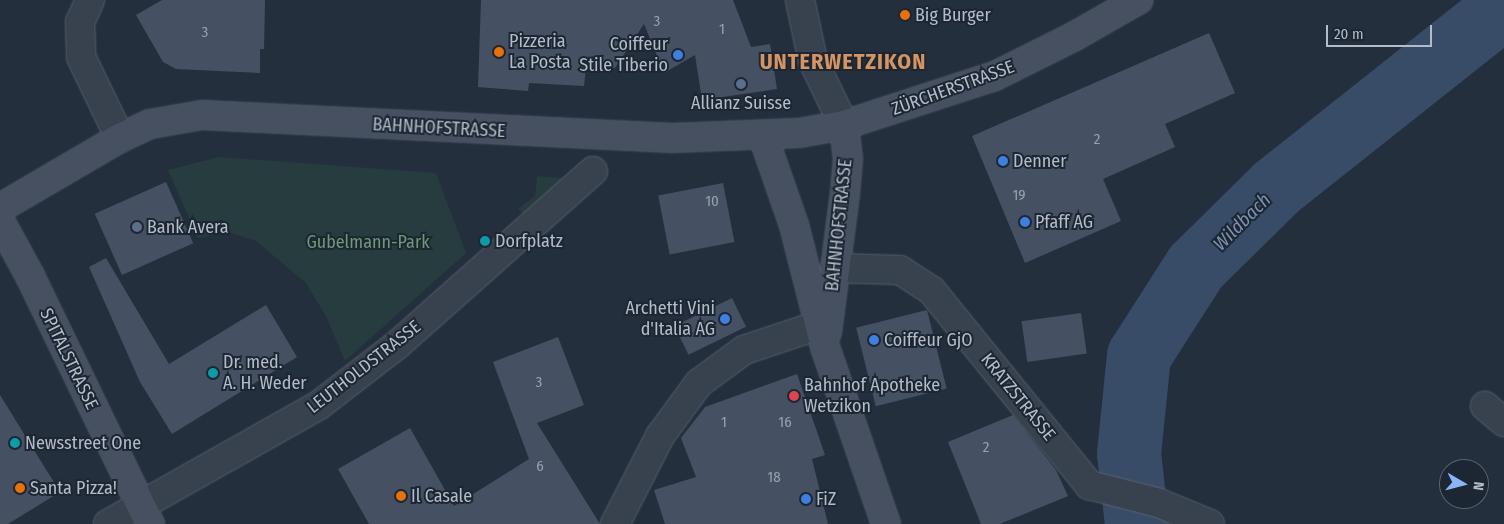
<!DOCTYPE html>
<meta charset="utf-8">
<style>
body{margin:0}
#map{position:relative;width:1504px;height:524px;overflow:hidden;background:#242f3e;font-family:"Fira Sans Condensed",sans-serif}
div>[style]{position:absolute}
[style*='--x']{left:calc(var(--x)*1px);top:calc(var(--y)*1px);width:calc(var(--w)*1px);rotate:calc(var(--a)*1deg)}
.green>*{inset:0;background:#263c3f}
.river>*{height:64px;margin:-32px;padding:0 32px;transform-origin:32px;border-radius:32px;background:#394c67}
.building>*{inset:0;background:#455162;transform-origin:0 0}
.roads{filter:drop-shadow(0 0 1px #565f6c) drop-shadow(0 0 1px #565f6c)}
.street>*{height:28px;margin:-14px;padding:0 14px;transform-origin:14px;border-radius:14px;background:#38414e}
.secondary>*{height:28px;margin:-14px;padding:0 14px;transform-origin:14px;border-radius:14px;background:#465061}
.dots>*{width:14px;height:14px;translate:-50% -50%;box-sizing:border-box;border:2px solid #1d2633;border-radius:50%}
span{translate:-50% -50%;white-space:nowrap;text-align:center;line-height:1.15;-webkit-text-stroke:4px #1d2633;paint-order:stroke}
.number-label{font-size:15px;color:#98a1af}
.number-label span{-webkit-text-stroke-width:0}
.poi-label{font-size:18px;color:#b4bcc9}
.left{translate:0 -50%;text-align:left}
.right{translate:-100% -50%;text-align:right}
.street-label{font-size:18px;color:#b4bcc9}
.park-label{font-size:18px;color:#6b9a76}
.water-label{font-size:19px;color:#7c92b1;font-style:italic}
.district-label{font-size:22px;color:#d59563;font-weight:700;letter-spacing:1px}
.north{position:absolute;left:1439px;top:459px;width:50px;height:50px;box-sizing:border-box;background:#1d2633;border:1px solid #59626f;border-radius:50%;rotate:98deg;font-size:14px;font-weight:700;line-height:20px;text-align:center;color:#b4bcc9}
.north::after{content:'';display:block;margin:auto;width:18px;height:22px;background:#8ab4f8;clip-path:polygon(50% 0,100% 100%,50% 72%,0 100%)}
.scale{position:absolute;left:1326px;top:25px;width:106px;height:22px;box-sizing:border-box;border:2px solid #b4bcc9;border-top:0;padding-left:6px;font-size:15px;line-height:18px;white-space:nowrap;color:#b4bcc9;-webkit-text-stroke:4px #1d2633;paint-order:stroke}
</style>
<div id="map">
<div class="green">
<div style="clip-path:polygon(219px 157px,436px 173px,466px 253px,345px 361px,326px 316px,306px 283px,256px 241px,229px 232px,198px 238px,168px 170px)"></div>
<div style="clip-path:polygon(537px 176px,573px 179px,525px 216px,518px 209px,535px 196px)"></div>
</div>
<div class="river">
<div style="--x:1137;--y:524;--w:70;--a:-96.5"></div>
<div style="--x:1129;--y:454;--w:99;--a:-84.2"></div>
<div style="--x:1139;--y:356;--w:106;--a:-57.4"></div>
<div style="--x:1196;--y:267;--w:112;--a:-44.6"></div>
<div style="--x:1276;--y:188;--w:291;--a:-38.4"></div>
</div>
<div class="building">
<div style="clip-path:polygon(162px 0,265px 0,264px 49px,260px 49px,260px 73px,176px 69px,163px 62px,136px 15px)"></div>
<div style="clip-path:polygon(481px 0,733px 0,751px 47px,770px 44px,777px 89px,702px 100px,695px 55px,664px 73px,644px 24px,615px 68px,586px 67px,584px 86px,529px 83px,528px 91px,478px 87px)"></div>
<div style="clip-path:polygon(1209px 33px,1235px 93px,1165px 124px,1175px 147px,1103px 179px,1121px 221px,1025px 263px,972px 136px)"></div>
<div style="left:166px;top:182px;width:67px;height:78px;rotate:66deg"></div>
<div style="left:723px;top:183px;width:60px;height:66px;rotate:79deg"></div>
<div style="clip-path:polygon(106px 258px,169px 364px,266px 305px,297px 357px,172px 434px,140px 382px,89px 267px)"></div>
<div style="left:732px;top:298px;width:32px;height:64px;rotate:64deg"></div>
<div style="left:927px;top:310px;width:81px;height:73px;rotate:76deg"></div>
<div style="left:1081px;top:313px;width:41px;height:60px;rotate:82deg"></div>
<div style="clip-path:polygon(558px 337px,584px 405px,537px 423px,600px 524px,369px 524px,338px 469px,410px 428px,454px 506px,529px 459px,493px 362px)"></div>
<div style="clip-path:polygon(797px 374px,825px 455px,812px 459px,828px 524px,665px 524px,654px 490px,696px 477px,681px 438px,705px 407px)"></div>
<div style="clip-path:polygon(0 395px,60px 492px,8px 524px,0 524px)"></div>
<div style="clip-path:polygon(1013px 415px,1056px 470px,1068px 496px,1000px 524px,981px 524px,948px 442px)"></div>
</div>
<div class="roads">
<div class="street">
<div style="--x:90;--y:0;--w:24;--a:114"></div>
<div style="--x:80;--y:22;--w:35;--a:88"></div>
<div style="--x:81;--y:57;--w:90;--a:64.3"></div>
<div style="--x:800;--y:0;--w:62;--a:78"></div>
<div style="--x:813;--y:61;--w:71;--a:64.2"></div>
<div style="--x:835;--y:268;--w:65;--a:1.8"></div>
<div style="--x:900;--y:270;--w:38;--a:33"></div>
<div style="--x:932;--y:291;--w:250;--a:51"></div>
<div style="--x:1089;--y:485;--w:72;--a:14.4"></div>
<div style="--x:1159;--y:503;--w:55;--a:22.4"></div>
<div style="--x:1485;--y:406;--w:25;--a:40"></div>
<div style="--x:108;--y:524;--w:242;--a:-29.4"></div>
<div style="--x:319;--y:405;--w:98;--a:-37.6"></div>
<div style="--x:397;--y:345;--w:262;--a:-41.6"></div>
<div style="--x:615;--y:524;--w:99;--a:-62.9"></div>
<div style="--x:660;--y:436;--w:66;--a:-53.7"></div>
<div style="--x:699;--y:383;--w:56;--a:-36.3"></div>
<div style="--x:744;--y:350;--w:79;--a:-18.4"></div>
</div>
<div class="secondary">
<div style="--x:763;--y:136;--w:94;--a:70.8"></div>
<div style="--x:794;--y:225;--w:126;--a:75.7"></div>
<div style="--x:825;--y:347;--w:187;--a:71"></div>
<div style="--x:0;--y:208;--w:139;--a:-30.3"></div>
<div style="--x:120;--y:138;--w:33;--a:-25"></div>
<div style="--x:150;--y:124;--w:53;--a:-9.8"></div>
<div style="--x:202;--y:115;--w:471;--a:2.8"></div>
<div style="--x:672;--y:138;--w:127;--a:-2.3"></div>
<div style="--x:799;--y:133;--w:46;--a:-10.1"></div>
<div style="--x:844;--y:125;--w:159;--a:-18"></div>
<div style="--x:995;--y:76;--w:89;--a:-26.6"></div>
<div style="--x:1075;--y:36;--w:73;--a:-29.7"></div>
<div style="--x:0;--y:221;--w:63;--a:61.4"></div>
<div style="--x:30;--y:276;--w:276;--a:64.2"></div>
<div style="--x:827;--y:332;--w:140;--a:-82.6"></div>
<div style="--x:845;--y:193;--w:34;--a:-85"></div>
<div style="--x:848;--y:159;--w:34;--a:-97"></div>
</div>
</div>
<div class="dots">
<div style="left:905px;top:15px;background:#e8710a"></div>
<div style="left:499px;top:52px;background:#e8710a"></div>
<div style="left:678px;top:55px;background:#3f7fe0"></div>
<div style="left:741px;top:84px;background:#5c6f8a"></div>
<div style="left:1003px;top:161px;background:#3f7fe0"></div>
<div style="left:1025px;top:222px;background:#3f7fe0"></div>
<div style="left:137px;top:227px;background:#5c6f8a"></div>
<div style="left:485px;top:241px;background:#0f9aa8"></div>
<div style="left:725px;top:319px;background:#3f7fe0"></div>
<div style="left:874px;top:340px;background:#3f7fe0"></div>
<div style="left:213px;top:373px;background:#0f9aa8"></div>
<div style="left:794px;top:396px;background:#e0444e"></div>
<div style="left:15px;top:443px;background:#0f9aa8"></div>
<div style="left:20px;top:488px;background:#e8710a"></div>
<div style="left:401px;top:496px;background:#e8710a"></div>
<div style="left:806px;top:499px;background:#3f7fe0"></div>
</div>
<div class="number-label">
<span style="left:657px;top:22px">3</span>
<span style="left:722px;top:30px">1</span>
<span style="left:205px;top:33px">3</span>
<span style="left:1097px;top:140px">2</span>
<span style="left:1019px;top:196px">19</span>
<span style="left:712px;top:202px">10</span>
<span style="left:539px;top:383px">3</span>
<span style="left:724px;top:423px">1</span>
<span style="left:785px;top:423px">16</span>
<span style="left:986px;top:448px">2</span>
<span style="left:540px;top:467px">6</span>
<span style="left:774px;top:478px">18</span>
</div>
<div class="poi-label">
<span class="left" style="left:915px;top:15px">Big Burger</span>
<span class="left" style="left:509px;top:52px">Pizzeria<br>La Posta</span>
<span class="right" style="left:668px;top:55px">Coiffeur<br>Stile Tiberio</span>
<span style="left:741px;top:103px">Allianz Suisse</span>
<span class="left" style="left:1013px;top:161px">Denner</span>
<span class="left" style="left:1035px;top:222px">Pfaff AG</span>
<span class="left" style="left:147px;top:227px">Bank Avera</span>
<span class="left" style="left:495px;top:241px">Dorfplatz</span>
<span class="right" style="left:715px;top:319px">Archetti Vini<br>d'Italia AG</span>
<span class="left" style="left:884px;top:340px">Coiffeur GjO</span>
<span class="left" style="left:223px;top:373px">Dr. med.<br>A. H. Weder</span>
<span class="left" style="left:804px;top:396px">Bahnhof Apotheke<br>Wetzikon</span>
<span class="left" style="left:25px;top:443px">Newsstreet One</span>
<span class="left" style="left:30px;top:488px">Santa Pizza!</span>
<span class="left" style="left:411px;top:496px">Il Casale</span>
<span class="left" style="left:816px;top:499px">FiZ</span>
</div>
<div class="street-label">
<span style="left:953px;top:88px;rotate:-20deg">ZÜRCHERSTRASSE</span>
<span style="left:439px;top:128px;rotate:3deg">BAHNHOFSTRASSE</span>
<span style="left:839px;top:225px;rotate:-84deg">BAHNHOFSTRASSE</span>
<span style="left:69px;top:359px;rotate:64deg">SPITALSTRASSE</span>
<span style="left:364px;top:367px;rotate:-38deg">LEUTHOLDSTRASSE</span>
<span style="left:1018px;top:397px;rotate:51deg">KRATZSTRASSE</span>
</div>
<div class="park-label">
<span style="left:368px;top:242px">Gubelmann-Park</span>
</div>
<div class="water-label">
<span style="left:1242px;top:222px;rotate:-45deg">Wildbach</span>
</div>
<div class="district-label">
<span style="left:843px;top:62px">UNTERWETZIKON</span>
</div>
<div class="north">N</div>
<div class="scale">20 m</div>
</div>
